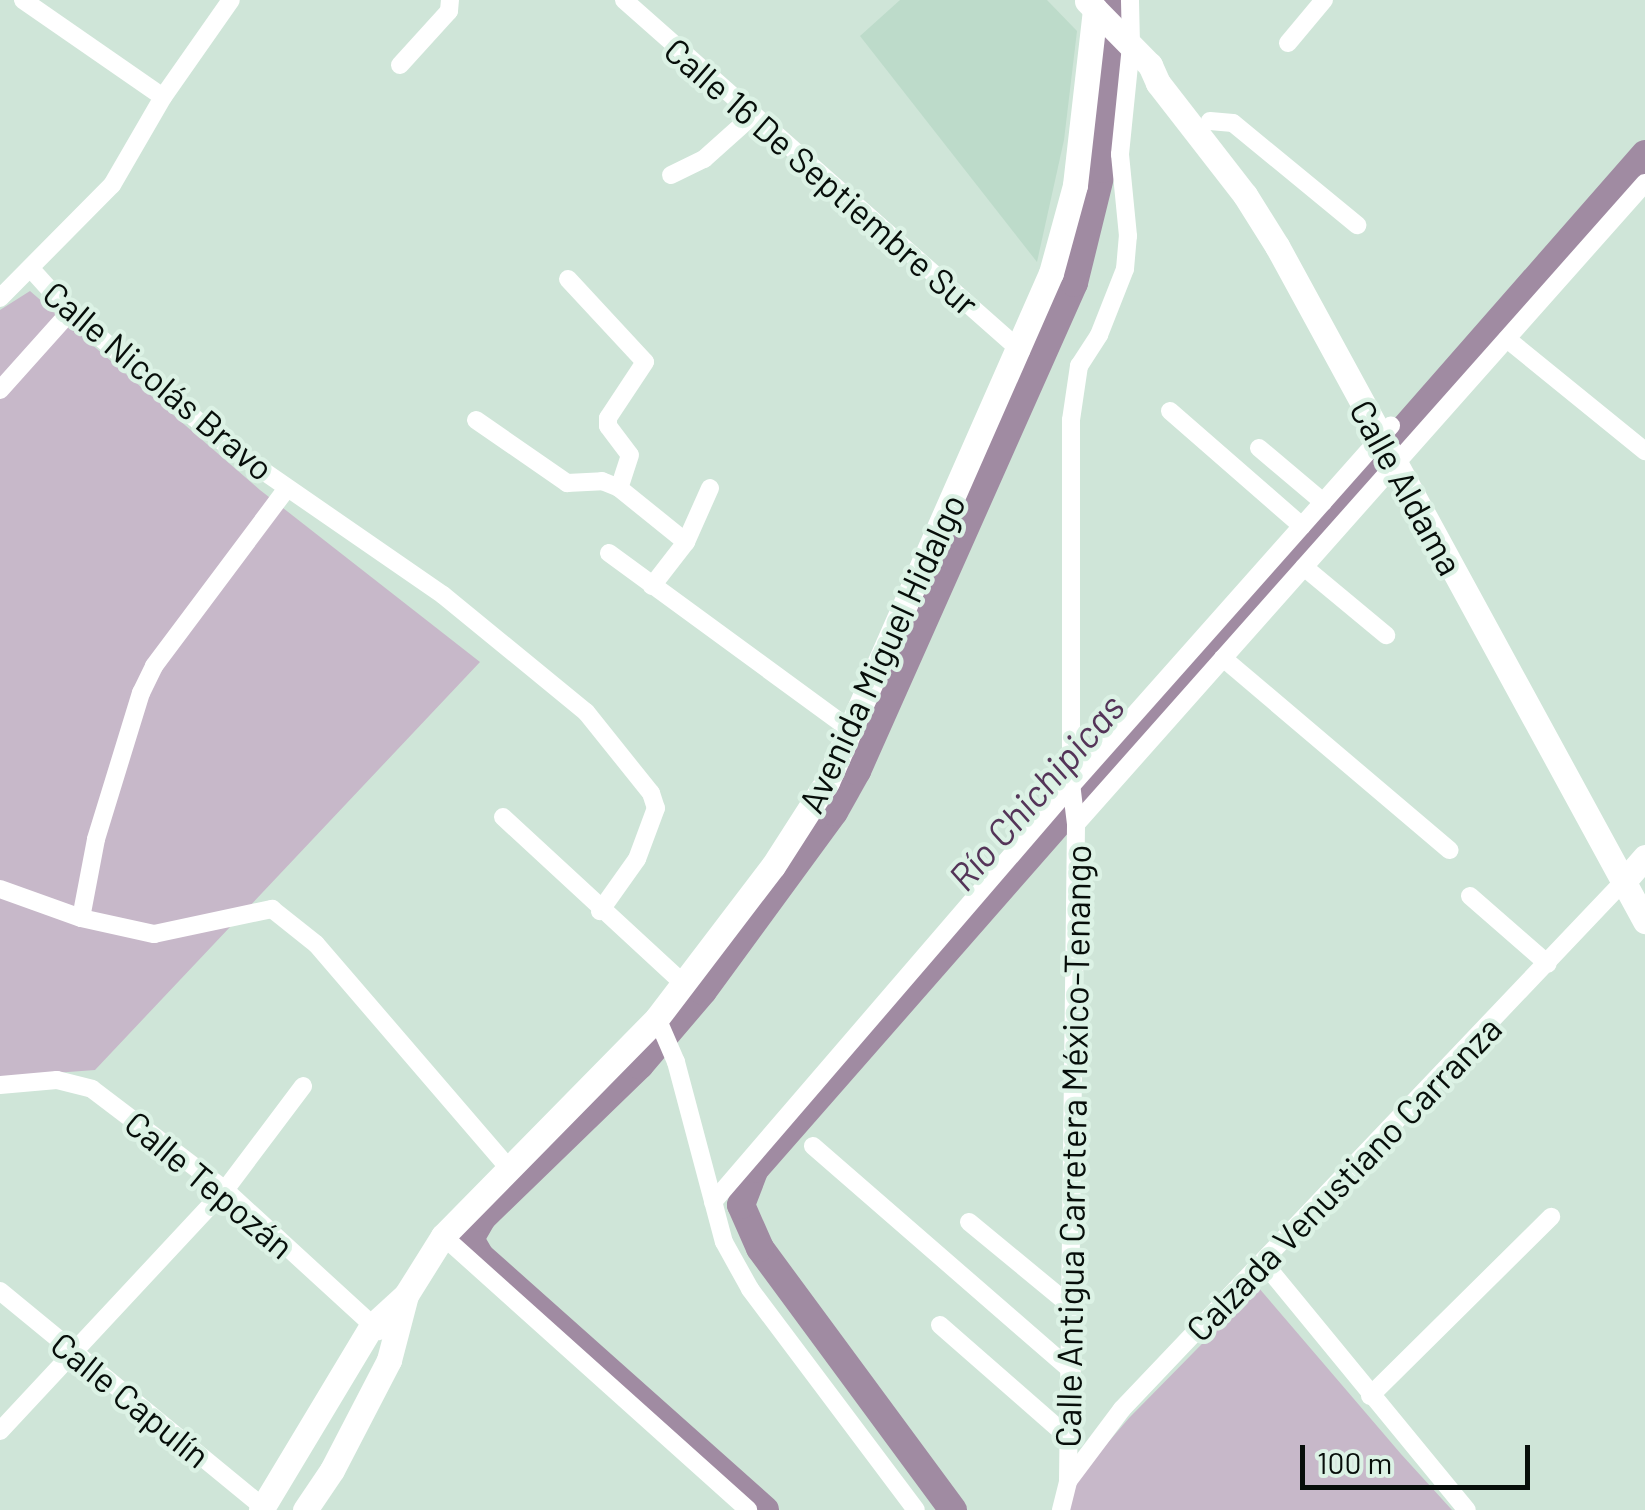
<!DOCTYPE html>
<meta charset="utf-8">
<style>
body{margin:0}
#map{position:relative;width:1645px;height:1510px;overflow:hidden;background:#cfe5d8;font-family:Barlow,sans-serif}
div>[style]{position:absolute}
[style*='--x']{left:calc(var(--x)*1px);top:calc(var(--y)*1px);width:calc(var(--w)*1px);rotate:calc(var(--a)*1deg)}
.built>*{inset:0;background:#bddbca}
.green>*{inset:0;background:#c7b8c9}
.river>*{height:28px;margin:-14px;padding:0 14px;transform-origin:14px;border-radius:14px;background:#a08ba2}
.street>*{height:18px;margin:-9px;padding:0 9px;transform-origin:9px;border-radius:9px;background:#fff}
.secondary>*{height:25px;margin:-12.5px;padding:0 12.5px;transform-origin:12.5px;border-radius:12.5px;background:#fff}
span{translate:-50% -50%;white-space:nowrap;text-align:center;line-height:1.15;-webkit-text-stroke:9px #dcf2e5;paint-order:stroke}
.street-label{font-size:35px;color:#070e0a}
.water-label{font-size:38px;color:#543458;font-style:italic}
.scale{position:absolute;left:1300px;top:1445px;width:230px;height:45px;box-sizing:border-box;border:5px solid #070e0a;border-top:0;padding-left:12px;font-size:30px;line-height:35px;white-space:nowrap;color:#070e0a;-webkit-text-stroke:8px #dcf2e5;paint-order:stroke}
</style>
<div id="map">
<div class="built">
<div style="clip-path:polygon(900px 0,1047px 0,1077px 31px,1064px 140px,1037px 262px,860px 36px)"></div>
</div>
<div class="green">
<div style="clip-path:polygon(30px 291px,260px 490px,480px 662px,95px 1070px,0 1077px,0 310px)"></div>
<div style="clip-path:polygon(1258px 1287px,1401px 1454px,1452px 1510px,1066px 1510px,1074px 1482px,1129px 1418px)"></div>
</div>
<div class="river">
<div style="--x:765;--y:1510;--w:382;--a:-138.3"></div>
<div style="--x:480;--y:1256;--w:20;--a:-120"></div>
<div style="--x:470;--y:1239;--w:24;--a:-60"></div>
<div style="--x:482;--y:1218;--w:220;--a:-44.1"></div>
<div style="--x:640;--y:1065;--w:97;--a:-49.6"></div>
<div style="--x:703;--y:991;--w:222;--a:-53.8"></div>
<div style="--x:834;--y:812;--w:47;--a:-60.7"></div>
<div style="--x:857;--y:771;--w:534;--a:-66.03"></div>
<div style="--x:1074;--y:283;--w:117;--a:-76.2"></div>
<div style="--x:1102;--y:169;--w:170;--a:-85.3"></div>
<div style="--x:953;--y:1510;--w:325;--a:-126.4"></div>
<div style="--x:760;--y:1248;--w:47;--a:-113.8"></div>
<div style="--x:741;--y:1205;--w:39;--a:-69"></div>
<div style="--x:755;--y:1169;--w:1350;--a:-48.75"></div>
</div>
<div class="street">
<div style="--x:23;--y:0;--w:170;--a:34.7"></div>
<div style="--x:624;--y:0;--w:530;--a:41.48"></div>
<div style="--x:1288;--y:43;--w:56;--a:-50.1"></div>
<div style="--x:400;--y:65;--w:73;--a:-47.8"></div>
<div style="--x:449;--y:11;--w:11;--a:-85"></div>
<div style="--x:1210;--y:121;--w:23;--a:5"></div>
<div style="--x:1233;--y:123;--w:161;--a:39.4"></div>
<div style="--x:671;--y:175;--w:37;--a:-26"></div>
<div style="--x:704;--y:159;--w:63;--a:-41.8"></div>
<div style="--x:32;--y:270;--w:57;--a:47.9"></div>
<div style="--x:70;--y:312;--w:210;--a:40.4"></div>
<div style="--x:230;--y:448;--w:259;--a:34.6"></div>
<div style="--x:443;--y:595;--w:185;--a:39.3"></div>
<div style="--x:586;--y:712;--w:104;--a:51.3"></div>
<div style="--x:651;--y:793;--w:16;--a:72"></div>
<div style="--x:656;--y:808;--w:54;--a:110.4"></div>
<div style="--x:637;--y:859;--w:64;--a:125.4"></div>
<div style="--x:568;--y:279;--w:113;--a:47.1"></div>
<div style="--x:645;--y:362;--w:67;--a:123.5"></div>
<div style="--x:608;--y:418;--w:8;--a:90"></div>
<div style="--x:608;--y:426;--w:36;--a:53"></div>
<div style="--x:630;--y:455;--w:35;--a:108"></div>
<div style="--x:0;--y:298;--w:159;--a:-45.3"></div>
<div style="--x:112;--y:185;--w:102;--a:-59.9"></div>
<div style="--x:163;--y:97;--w:118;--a:-55"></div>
<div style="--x:1507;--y:339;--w:178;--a:39.1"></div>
<div style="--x:0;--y:390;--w:105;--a:-48.1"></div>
<div style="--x:1170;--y:411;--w:175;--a:41.1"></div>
<div style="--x:476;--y:420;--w:111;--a:34.7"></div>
<div style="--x:567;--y:483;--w:35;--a:-3"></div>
<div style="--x:602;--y:481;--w:18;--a:22"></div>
<div style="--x:619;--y:488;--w:86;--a:38.9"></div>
<div style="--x:1259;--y:448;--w:84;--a:40.2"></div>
<div style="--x:609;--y:553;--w:301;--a:36.2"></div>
<div style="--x:1304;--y:567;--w:107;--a:39.7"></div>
<div style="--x:652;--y:586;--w:56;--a:-52.3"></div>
<div style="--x:686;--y:542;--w:59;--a:-66"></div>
<div style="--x:1223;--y:658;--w:297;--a:40.3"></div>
<div style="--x:503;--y:817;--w:246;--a:42.7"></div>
<div style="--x:1076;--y:824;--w:857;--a:-48.41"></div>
<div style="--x:0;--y:889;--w:86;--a:19.7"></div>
<div style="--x:81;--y:918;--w:75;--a:12.4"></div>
<div style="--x:154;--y:934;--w:121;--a:-12"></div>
<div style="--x:272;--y:909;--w:56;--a:38.5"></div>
<div style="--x:316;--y:944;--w:296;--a:49.3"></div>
<div style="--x:1470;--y:896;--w:103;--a:41.1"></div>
<div style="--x:81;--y:918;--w:80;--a:-79.2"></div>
<div style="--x:96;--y:839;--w:153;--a:-72.9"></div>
<div style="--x:141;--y:693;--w:30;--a:-64"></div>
<div style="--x:154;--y:666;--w:222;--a:-53.2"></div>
<div style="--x:657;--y:1018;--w:48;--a:66.6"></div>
<div style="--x:676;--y:1062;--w:186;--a:75.1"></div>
<div style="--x:724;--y:1242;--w:54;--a:61"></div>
<div style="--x:750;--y:1289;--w:276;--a:53.1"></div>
<div style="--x:0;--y:1085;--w:57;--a:-5"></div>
<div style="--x:57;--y:1080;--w:36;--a:14"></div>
<div style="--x:92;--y:1089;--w:167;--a:37.2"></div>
<div style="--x:225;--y:1190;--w:209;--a:42.5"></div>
<div style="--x:813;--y:1146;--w:343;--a:41"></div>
<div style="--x:713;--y:1202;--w:549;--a:-49.29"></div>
<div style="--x:1071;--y:786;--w:482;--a:-48.4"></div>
<div style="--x:969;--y:1222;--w:134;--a:39.5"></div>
<div style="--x:443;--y:1236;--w:410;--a:41.9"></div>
<div style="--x:1263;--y:1262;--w:321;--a:50.6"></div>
<div style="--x:0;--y:1291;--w:340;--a:39.4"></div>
<div style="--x:940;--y:1325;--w:171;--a:41.2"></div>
<div style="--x:1370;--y:1396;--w:255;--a:-44.7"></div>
<div style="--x:0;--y:1431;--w:330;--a:-47"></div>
<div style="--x:225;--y:1190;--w:130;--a:-53.1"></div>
<div style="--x:1068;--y:1481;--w:657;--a:-89.3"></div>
<div style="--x:1076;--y:824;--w:38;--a:-97"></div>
<div style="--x:1071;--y:786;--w:366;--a:-90"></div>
<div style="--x:1071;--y:420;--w:55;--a:-81.6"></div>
<div style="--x:1079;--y:366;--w:37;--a:-57"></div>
<div style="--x:1099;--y:335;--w:71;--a:-68.5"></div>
<div style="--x:1125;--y:269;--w:33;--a:-85"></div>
<div style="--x:1128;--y:236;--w:82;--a:-95.6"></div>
<div style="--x:1120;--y:154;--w:110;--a:-84.2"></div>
<div style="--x:1131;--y:45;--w:45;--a:-91.3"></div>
<div style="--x:1061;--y:1510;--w:30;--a:-76"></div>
<div style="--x:1068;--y:1481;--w:90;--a:-53.1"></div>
<div style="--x:1122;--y:1409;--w:729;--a:-46.45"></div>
</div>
<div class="secondary">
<div style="--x:1087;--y:1;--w:90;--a:45.5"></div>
<div style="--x:1150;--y:65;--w:20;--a:66"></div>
<div style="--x:1158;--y:83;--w:142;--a:52.2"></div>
<div style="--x:1245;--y:195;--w:60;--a:57.9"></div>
<div style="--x:1277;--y:246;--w:769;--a:61.4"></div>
<div style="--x:1624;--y:881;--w:32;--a:-49"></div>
<div style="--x:261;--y:1510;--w:214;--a:-59"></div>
<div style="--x:371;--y:1327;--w:47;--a:-42.4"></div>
<div style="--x:406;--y:1295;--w:70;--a:-57.9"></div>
<div style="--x:443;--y:1236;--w:305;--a:-45.5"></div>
<div style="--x:657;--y:1018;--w:191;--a:-52.7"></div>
<div style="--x:773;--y:866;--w:100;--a:-57.3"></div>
<div style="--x:827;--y:782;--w:556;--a:-66.25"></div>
<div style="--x:1051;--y:273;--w:91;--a:-74.7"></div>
<div style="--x:1075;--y:185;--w:177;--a:-83.5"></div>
<div style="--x:305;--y:1510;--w:48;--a:-56"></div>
<div style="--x:332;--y:1470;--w:124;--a:-62.6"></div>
<div style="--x:389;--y:1360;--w:67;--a:-75.3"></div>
</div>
<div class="street-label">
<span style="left:822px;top:176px;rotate:41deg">Calle 16 De Septiembre Sur</span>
<span style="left:159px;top:380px;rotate:40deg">Calle Nicolás Bravo</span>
<span style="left:1407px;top:487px;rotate:61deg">Calle Aldama</span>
<span style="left:881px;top:653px;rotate:-65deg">Avenida Miguel Hidalgo</span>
<span style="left:1072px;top:1146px;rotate:-89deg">Calle Antigua Carretera México-Tenango</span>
<span style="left:1343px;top:1178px;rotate:-46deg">Calzada Venustiano Carranza</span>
<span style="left:210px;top:1184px;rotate:40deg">Calle Tepozán</span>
<span style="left:131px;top:1399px;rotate:39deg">Calle Capulín</span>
</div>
<div class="water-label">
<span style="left:1036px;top:792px;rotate:-49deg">Río Chichipicas</span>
</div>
<div class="scale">100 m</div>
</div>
